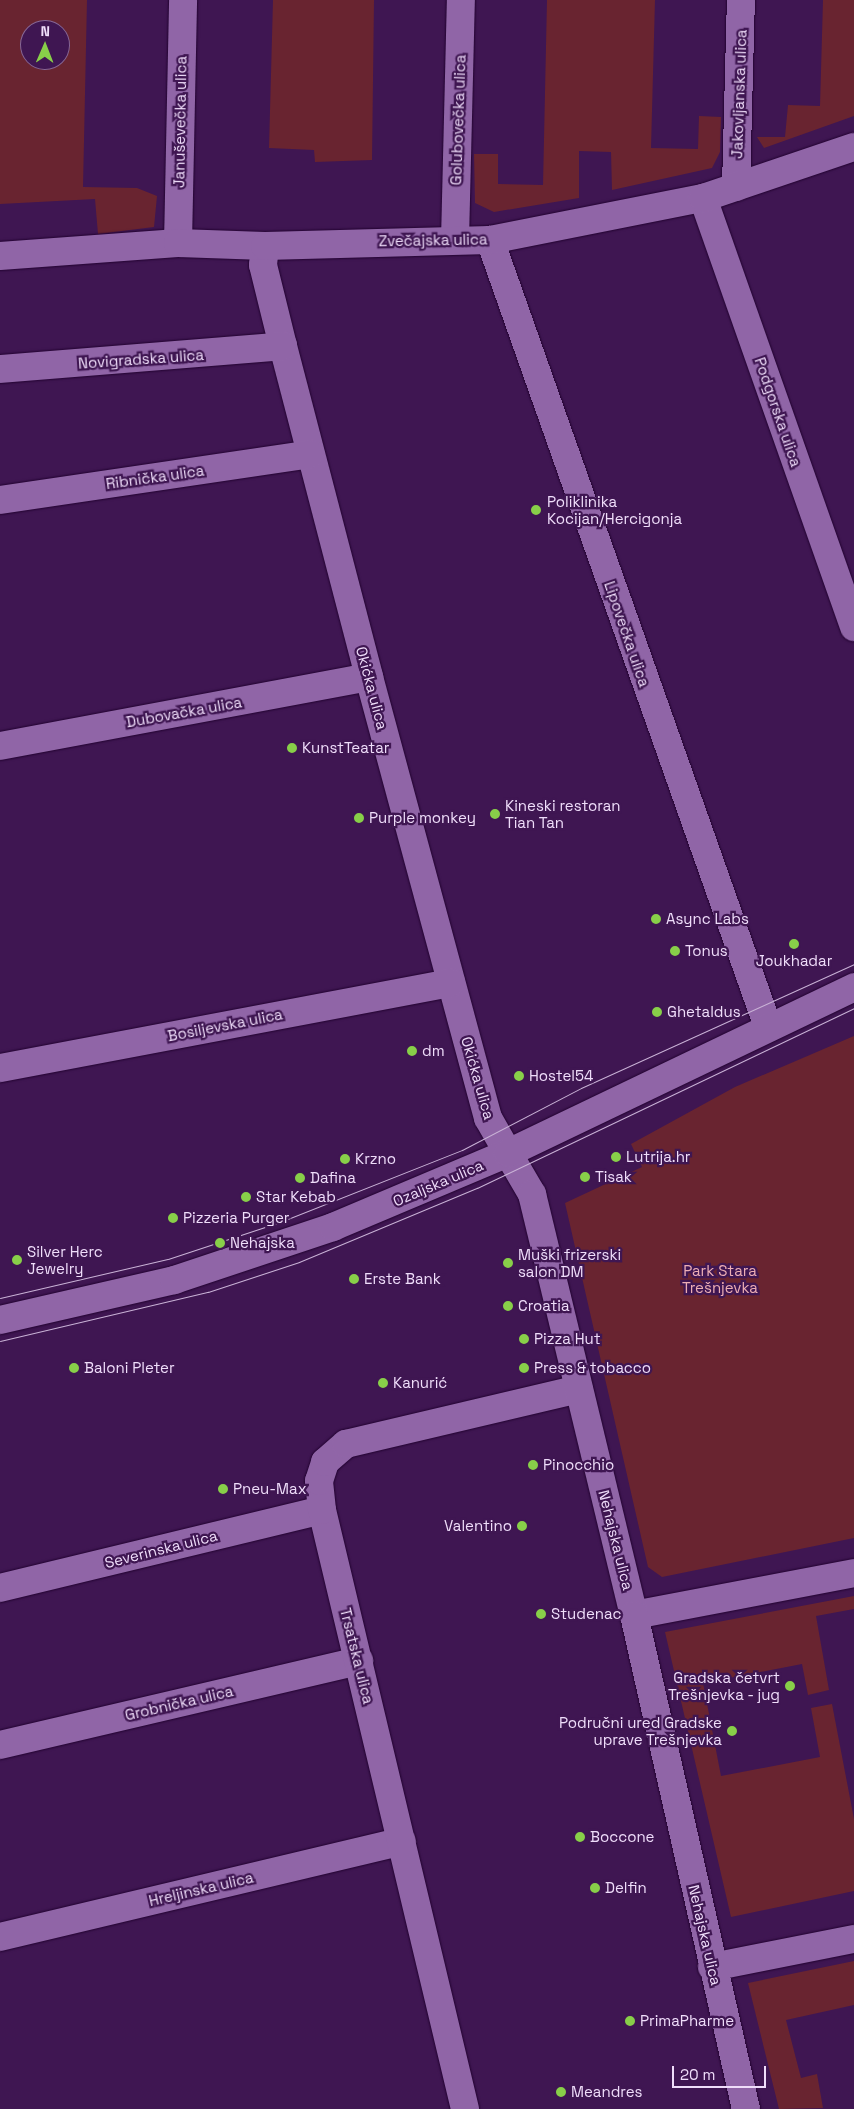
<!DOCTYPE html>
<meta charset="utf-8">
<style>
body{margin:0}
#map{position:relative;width:854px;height:2109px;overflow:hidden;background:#3f1652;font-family:"Space Grotesk",sans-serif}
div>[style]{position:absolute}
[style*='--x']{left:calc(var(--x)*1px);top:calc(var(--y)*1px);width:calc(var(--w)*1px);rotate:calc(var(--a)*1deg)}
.green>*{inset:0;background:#692430}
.roads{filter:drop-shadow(0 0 1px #220330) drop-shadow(0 0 1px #220330)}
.minor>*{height:28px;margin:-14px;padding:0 14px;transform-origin:14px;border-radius:14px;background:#9065a7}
.tertiary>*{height:28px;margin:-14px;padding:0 14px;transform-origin:14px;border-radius:14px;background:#9065a7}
.secondary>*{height:28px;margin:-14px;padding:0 14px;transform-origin:14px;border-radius:14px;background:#9065a7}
.tram>*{height:1px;margin:-0.5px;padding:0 0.5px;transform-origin:0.5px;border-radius:0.5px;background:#c9b2d6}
.dots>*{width:14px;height:14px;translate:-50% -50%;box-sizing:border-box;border:2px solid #3f1652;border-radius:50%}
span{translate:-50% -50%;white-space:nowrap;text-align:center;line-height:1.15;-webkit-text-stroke:4.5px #3f1652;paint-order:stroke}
.street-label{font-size:15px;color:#efddfa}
.poi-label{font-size:15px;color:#efddfa}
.left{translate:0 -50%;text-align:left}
.right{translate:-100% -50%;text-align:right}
.park-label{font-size:15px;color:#edaeb4}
.north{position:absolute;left:20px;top:20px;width:50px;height:50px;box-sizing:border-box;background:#3f1652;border:1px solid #856695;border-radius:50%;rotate:1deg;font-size:14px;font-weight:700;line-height:20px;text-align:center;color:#efddfa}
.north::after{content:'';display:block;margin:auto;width:18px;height:22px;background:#88cf49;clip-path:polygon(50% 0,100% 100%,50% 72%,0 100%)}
.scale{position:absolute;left:672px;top:2066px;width:94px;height:22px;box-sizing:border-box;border:2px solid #efddfa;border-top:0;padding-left:6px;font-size:15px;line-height:18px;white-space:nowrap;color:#efddfa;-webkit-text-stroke:4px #3f1652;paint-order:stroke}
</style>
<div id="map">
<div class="green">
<div style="clip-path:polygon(evenodd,0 0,87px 0,83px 187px,137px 188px,157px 196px,154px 227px,98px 234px,95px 199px,0 204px,0 0,30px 30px,60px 30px,60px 60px,30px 60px,30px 30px)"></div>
<div style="clip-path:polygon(273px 0,374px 0,372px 160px,315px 162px,314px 150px,269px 148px)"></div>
<div style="clip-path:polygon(547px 0,655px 0,651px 148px,698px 149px,699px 116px,721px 117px,720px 152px,712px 168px,612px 190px,611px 152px,579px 151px,579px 198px,494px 212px,475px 203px,474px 154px,498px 154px,498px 184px,543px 185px)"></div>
<div style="clip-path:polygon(823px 0,854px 0,854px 116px,764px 148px,757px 137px,785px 137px,788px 105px,820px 106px)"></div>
<div style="clip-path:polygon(854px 1036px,854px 1538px,662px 1577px,648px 1567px,565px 1203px,642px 1167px,631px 1144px,735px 1087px)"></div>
<div style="clip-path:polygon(854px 1596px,854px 1609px,816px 1616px,829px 1690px,808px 1695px,802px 1664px,703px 1683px,721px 1776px,820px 1757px,811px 1708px,832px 1704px,854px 1819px,854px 1891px,731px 1917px,665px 1632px)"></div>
<div style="clip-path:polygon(854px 1961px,854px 2005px,786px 2020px,801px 2078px,817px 2074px,823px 2108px,779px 2109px,748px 1983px)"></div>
</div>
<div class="roads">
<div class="minor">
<div style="--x:736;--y:187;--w:187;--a:-88.5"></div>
<div style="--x:703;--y:198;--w:455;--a:70.6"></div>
<div style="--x:455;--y:240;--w:240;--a:-88.6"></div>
<div style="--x:490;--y:240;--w:835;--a:70.54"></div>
<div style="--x:178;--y:243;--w:243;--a:-88.8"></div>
<div style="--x:265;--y:246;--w:19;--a:96"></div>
<div style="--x:263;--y:265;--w:83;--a:76.1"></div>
<div style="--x:283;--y:346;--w:342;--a:75.4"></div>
<div style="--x:369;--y:677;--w:457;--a:74.9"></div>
<div style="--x:488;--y:1118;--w:40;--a:60.3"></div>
<div style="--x:0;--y:256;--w:178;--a:-4.2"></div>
<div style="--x:178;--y:243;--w:87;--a:2"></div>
<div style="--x:265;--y:246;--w:225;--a:-1.5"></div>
<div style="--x:490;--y:240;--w:217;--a:-11.2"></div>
<div style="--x:703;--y:198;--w:159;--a:-18.7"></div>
<div style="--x:0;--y:369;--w:284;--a:-4.6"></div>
<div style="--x:0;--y:500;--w:313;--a:-8.4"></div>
<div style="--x:0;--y:746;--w:375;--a:-10.6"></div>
<div style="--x:0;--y:1068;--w:459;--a:-10.7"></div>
<div style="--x:0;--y:1588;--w:331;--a:-13.6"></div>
<div style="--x:634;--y:1615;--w:224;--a:-10.8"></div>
<div style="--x:0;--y:1745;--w:369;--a:-13.2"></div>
<div style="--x:0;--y:1937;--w:413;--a:-13.4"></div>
<div style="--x:712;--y:1967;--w:145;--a:-11.2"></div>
<div style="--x:465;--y:2109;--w:616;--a:-103.43"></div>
<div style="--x:322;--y:1510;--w:29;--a:-96"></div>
<div style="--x:319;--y:1481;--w:20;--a:-72"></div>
<div style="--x:325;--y:1462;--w:28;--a:-41"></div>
<div style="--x:346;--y:1444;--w:239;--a:-13.3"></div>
</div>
<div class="tertiary">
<div style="--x:508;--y:1153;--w:48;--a:59.7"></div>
<div style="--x:532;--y:1194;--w:433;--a:76.4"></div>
<div style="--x:634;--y:1615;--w:507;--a:77.23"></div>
</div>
<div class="secondary">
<div style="--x:0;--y:1320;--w:179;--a:-12.9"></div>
<div style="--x:174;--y:1280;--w:168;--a:-18.4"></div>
<div style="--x:333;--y:1227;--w:190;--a:-22.9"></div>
<div style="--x:508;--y:1153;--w:384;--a:-25.6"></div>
</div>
</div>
<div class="tram">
<div style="--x:0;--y:1298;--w:172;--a:-13.1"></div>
<div style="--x:168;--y:1259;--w:118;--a:-18.3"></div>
<div style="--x:280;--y:1222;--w:196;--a:-21.6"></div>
<div style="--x:462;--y:1150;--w:134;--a:-27.5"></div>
<div style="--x:581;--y:1088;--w:300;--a:-24.4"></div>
<div style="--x:0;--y:1341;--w:214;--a:-13.3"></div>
<div style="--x:208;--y:1292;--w:96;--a:-18.2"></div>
<div style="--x:299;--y:1262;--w:193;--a:-22.6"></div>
<div style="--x:477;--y:1188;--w:418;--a:-25.5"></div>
</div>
<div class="dots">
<div style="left:536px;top:510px;background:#88cf49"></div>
<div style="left:292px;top:748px;background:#88cf49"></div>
<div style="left:495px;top:814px;background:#88cf49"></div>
<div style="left:359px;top:818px;background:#88cf49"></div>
<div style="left:656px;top:919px;background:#88cf49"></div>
<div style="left:794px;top:944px;background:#88cf49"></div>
<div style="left:675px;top:951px;background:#88cf49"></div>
<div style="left:657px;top:1012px;background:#88cf49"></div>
<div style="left:412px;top:1051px;background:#88cf49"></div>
<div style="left:519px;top:1076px;background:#88cf49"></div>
<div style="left:616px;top:1157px;background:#88cf49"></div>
<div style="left:345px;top:1159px;background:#88cf49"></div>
<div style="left:585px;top:1177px;background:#88cf49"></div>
<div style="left:300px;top:1178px;background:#88cf49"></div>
<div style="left:246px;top:1197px;background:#88cf49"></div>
<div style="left:173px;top:1218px;background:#88cf49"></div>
<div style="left:220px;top:1243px;background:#88cf49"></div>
<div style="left:17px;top:1260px;background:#88cf49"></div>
<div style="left:508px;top:1263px;background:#88cf49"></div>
<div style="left:354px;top:1279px;background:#88cf49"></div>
<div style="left:508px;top:1306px;background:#88cf49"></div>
<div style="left:524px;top:1339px;background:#88cf49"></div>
<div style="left:74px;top:1368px;background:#88cf49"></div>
<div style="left:524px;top:1368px;background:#88cf49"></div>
<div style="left:383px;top:1383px;background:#88cf49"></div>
<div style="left:533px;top:1465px;background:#88cf49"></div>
<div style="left:223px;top:1489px;background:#88cf49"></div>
<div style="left:522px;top:1526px;background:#88cf49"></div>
<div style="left:541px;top:1614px;background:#88cf49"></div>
<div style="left:790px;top:1686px;background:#88cf49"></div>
<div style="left:732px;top:1731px;background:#88cf49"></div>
<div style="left:580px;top:1837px;background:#88cf49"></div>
<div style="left:595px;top:1888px;background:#88cf49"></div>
<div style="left:630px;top:2021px;background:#88cf49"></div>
<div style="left:561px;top:2092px;background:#88cf49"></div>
</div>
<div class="street-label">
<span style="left:739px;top:94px;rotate:-88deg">Jakovljanska ulica</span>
<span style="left:458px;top:120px;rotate:-88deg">Golubovečka ulica</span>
<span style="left:180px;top:122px;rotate:-89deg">Januševečka ulica</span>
<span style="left:433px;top:240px;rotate:-1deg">Zvečajska ulica</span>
<span style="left:141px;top:359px;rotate:-4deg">Novigradska ulica</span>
<span style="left:778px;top:412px;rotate:71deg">Podgorska ulica</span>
<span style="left:155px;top:477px;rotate:-8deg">Ribnička ulica</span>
<span style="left:627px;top:634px;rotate:71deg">Lipovečka ulica</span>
<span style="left:372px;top:688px;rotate:75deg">Okićka ulica</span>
<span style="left:184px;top:712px;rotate:-10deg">Dubovačka ulica</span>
<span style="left:225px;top:1025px;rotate:-11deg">Bosiljevska ulica</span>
<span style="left:478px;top:1078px;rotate:74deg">Okićka ulica</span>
<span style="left:438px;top:1183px;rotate:-23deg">Ozaljska ulica</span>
<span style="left:616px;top:1540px;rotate:76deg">Nehajska ulica</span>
<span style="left:161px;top:1549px;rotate:-14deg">Severinska ulica</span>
<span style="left:357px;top:1656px;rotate:76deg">Trsatska ulica</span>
<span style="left:179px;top:1703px;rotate:-13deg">Grobnička ulica</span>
<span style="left:201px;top:1889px;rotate:-13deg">Hreljinska ulica</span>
<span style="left:705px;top:1935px;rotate:77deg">Nehajska ulica</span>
</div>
<div class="poi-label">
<span class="left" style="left:547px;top:510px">Poliklinika<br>Kocijan/Hercigonja</span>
<span class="left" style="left:302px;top:748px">KunstTeatar</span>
<span class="left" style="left:505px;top:814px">Kineski restoran<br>Tian Tan</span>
<span class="left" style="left:369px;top:818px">Purple monkey</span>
<span class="left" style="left:666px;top:919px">Async Labs</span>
<span class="left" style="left:685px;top:951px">Tonus</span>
<span style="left:794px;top:961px">Joukhadar</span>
<span class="left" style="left:667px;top:1012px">Ghetaldus</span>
<span class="left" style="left:422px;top:1051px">dm</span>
<span class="left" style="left:529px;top:1076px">Hostel54</span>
<span class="left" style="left:626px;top:1157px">Lutrija.hr</span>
<span class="left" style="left:355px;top:1159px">Krzno</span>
<span class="left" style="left:595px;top:1177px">Tisak</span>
<span class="left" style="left:310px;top:1178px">Dafina</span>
<span class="left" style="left:256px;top:1197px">Star Kebab</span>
<span class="left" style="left:183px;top:1218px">Pizzeria Purger</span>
<span class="left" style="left:230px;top:1243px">Nehajska</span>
<span class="left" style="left:27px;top:1260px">Silver Herc<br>Jewelry</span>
<span class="left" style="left:518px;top:1263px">Muški frizerski<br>salon DM</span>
<span class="left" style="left:364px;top:1279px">Erste Bank</span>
<span class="left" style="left:518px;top:1306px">Croatia</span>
<span class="left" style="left:534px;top:1339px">Pizza Hut</span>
<span class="left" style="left:84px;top:1368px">Baloni Pleter</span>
<span class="left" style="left:534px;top:1368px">Press &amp; tobacco</span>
<span class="left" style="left:393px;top:1383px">Kanurić</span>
<span class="left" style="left:543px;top:1465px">Pinocchio</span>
<span class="left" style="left:233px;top:1489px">Pneu-Max</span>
<span class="right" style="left:512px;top:1526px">Valentino</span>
<span class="left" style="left:551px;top:1614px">Studenac</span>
<span class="right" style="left:780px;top:1686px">Gradska četvrt<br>Trešnjevka - jug</span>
<span class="right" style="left:722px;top:1731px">Područni ured Gradske<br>uprave Trešnjevka</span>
<span class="left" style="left:590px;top:1837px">Boccone</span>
<span class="left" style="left:605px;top:1888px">Delfin</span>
<span class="left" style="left:640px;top:2021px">PrimaPharme</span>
<span class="left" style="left:571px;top:2092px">Meandres</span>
</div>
<div class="park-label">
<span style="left:720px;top:1279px">Park Stara<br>Trešnjevka</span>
</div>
<div class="north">N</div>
<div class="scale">20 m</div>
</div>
